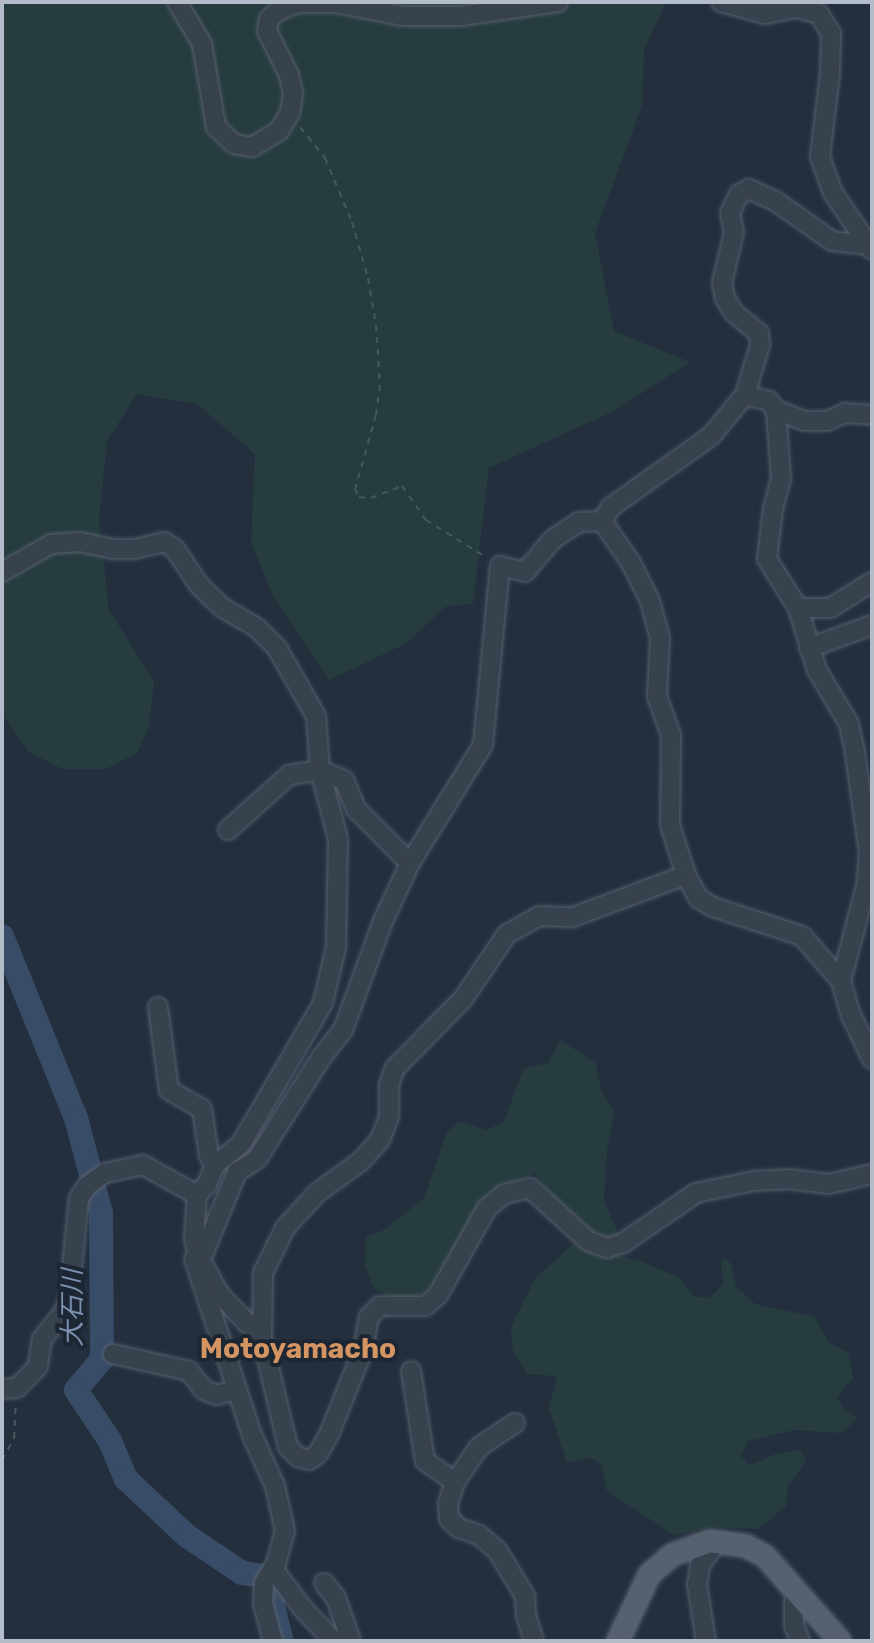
<!DOCTYPE html>
<meta charset="utf-8">
<style>
body{margin:0}
#map{position:relative;width:874px;height:1643px;overflow:hidden;background:#242f3e;font-family:Rubik,"Noto Sans JP",sans-serif}
div>[style]{position:absolute}
[style*='--x']{left:calc(var(--x)*1px);top:calc(var(--y)*1px);width:calc(var(--w)*1px);rotate:calc(var(--a)*1deg)}
.green>*{inset:0;background:#263c3f}
.river>*{height:24px;margin:-12px;padding:0 12px;transform-origin:12px;border-radius:12px;background:#394c67}
.path>*{height:2px;margin-top:-1px;transform-origin:0;background:repeating-linear-gradient(90deg,#44595c 0 6px,transparent 0 12px)}
.roads{filter:drop-shadow(0 0 2px #565f6c) drop-shadow(0 0 2px #565f6c)}
.minor>*{height:18px;margin:-9px;padding:0 9px;transform-origin:9px;border-radius:9px;background:#38414e}
.major>*{height:22px;margin:-11px;padding:0 11px;transform-origin:11px;border-radius:11px;background:#56606e}
span{translate:-50% -50%;white-space:nowrap;text-align:center;line-height:1.15;-webkit-text-stroke:8px #1d2633;paint-order:stroke}
.water-label{font-size:26px;color:#7c92b1;font-style:italic}
.quarter-label{font-size:28px;color:#d59563;font-weight:700}
.frame{position:absolute;inset:0;border:4px solid #b4bcc9;pointer-events:none}
</style>
<div id="map">
<div class="green">
<div style="clip-path:polygon(2px 2px,666px 2px,644px 50px,642px 106px,595px 233px,614px 331px,690px 362px,614px 411px,489px 468px,473px 603px,445px 607px,407px 643px,329px 680px,273px 596px,251px 542px,255px 454px,197px 404px,137px 394px,107px 441px,99px 522px,109px 610px,154px 681px,149px 727px,137px 753px,106px 769px,62px 769px,28px 751px,2px 714px)"></div>
<div style="clip-path:polygon(560px 1040px,596px 1063px,601px 1091px,615px 1112px,607px 1151px,604px 1201px,620px 1236px,602px 1240px,553px 1200px,535px 1173px,493px 1190px,459px 1238px,455px 1263px,417px 1298px,398px 1301px,374px 1288px,365px 1265px,366px 1237px,384px 1230px,424px 1198px,447px 1132px,459px 1122px,487px 1130px,504px 1121px,524px 1068px,548px 1063px)"></div>
<div style="clip-path:polygon(572px 1244px,641px 1261px,680px 1278px,694px 1296px,709px 1298px,723px 1284px,721px 1263px,724px 1257px,732px 1265px,736px 1287px,755px 1304px,815px 1317px,828px 1342px,849px 1353px,853px 1378px,837px 1397px,843px 1408px,858px 1418px,842px 1433px,794px 1430px,748px 1441px,741px 1456px,749px 1465px,776px 1454px,801px 1450px,806px 1462px,788px 1485px,786px 1506px,759px 1529px,714px 1527px,674px 1535px,607px 1491px,601px 1465px,591px 1457px,567px 1463px,549px 1408px,557px 1376px,527px 1374px,513px 1351px,511px 1327px,535px 1279px)"></div>
</div>
<div class="river">
<div style="--x:2;--y:936;--w:196;--a:67.9"></div>
<div style="--x:76;--y:1118;--w:98;--a:75.3"></div>
<div style="--x:101;--y:1213;--w:146;--a:89.6"></div>
<div style="--x:102;--y:1359;--w:40;--a:130"></div>
<div style="--x:76;--y:1390;--w:61;--a:56.3"></div>
<div style="--x:110;--y:1441;--w:41;--a:67.2"></div>
<div style="--x:126;--y:1479;--w:83;--a:43.1"></div>
<div style="--x:187;--y:1536;--w:66;--a:33.9"></div>
<div style="--x:242;--y:1573;--w:21;--a:8"></div>
<div style="--x:263;--y:1576;--w:13;--a:29"></div>
<div style="--x:274;--y:1582;--w:24;--a:92"></div>
<div style="--x:273;--y:1606;--w:36;--a:76"></div>
</div>
<div class="path">
<div style="--x:300;--y:127;--w:40;--a:51"></div>
<div style="--x:325;--y:158;--w:69;--a:67.1"></div>
<div style="--x:352;--y:222;--w:58;--a:74.1"></div>
<div style="--x:368;--y:278;--w:48;--a:80.3"></div>
<div style="--x:376;--y:325;--w:60;--a:86.2"></div>
<div style="--x:380;--y:385;--w:30;--a:98"></div>
<div style="--x:376;--y:415;--w:77;--a:105.8"></div>
<div style="--x:355;--y:489;--w:9;--a:63"></div>
<div style="--x:359;--y:497;--w:12;--a:5"></div>
<div style="--x:371;--y:498;--w:33;--a:-21"></div>
<div style="--x:402;--y:486;--w:42;--a:54.8"></div>
<div style="--x:426;--y:520;--w:70;--a:31.7"></div>
<div style="--x:2;--y:1460;--w:25;--a:-61"></div>
<div style="--x:14;--y:1438;--w:33;--a:-87"></div>
</div>
<div class="roads">
<div class="minor">
<div style="--x:177;--y:2;--w:49;--a:59.2"></div>
<div style="--x:202;--y:44;--w:84;--a:80.4"></div>
<div style="--x:216;--y:127;--w:25;--a:43"></div>
<div style="--x:234;--y:144;--w:18;--a:9"></div>
<div style="--x:252;--y:147;--w:31;--a:-31"></div>
<div style="--x:279;--y:131;--w:21;--a:-59"></div>
<div style="--x:290;--y:113;--w:20;--a:-81"></div>
<div style="--x:293;--y:93;--w:18;--a:-103"></div>
<div style="--x:289;--y:75;--w:49;--a:-116.6"></div>
<div style="--x:267;--y:31;--w:12;--a:-81"></div>
<div style="--x:269;--y:19;--w:13;--a:-42"></div>
<div style="--x:279;--y:10;--w:20;--a:-20"></div>
<div style="--x:298;--y:3;--w:38;--a:0"></div>
<div style="--x:336;--y:3;--w:67;--a:11.1"></div>
<div style="--x:402;--y:16;--w:59;--a:0"></div>
<div style="--x:461;--y:16;--w:98;--a:-8.2"></div>
<div style="--x:721;--y:2;--w:46;--a:15.3"></div>
<div style="--x:765;--y:14;--w:33;--a:-11"></div>
<div style="--x:797;--y:8;--w:23;--a:15"></div>
<div style="--x:819;--y:14;--w:22;--a:58"></div>
<div style="--x:831;--y:33;--w:40;--a:91.4"></div>
<div style="--x:830;--y:73;--w:85;--a:96.8"></div>
<div style="--x:820;--y:157;--w:38;--a:70"></div>
<div style="--x:833;--y:193;--w:69;--a:55.6"></div>
<div style="--x:869;--y:245;--w:37;--a:-174"></div>
<div style="--x:832;--y:241;--w:67;--a:-144.7"></div>
<div style="--x:777;--y:202;--w:31;--a:-155"></div>
<div style="--x:749;--y:189;--w:11;--a:153"></div>
<div style="--x:739;--y:194;--w:21;--a:115"></div>
<div style="--x:730;--y:213;--w:19;--a:78"></div>
<div style="--x:734;--y:232;--w:52;--a:103.2"></div>
<div style="--x:722;--y:283;--w:15;--a:79"></div>
<div style="--x:725;--y:298;--w:17;--a:59"></div>
<div style="--x:734;--y:313;--w:32;--a:39"></div>
<div style="--x:759;--y:333;--w:12;--a:85"></div>
<div style="--x:760;--y:345;--w:52;--a:106.7"></div>
<div style="--x:745;--y:395;--w:53;--a:129.7"></div>
<div style="--x:711;--y:436;--w:123;--a:144.6"></div>
<div style="--x:611;--y:507;--w:17;--a:123"></div>
<div style="--x:602;--y:521;--w:51;--a:55.4"></div>
<div style="--x:631;--y:563;--w:42;--a:63.4"></div>
<div style="--x:650;--y:601;--w:38;--a:75"></div>
<div style="--x:660;--y:638;--w:58;--a:93"></div>
<div style="--x:657;--y:696;--w:41;--a:70.3"></div>
<div style="--x:671;--y:735;--w:90;--a:90.6"></div>
<div style="--x:670;--y:825;--w:52;--a:72.3"></div>
<div style="--x:686;--y:875;--w:26;--a:62"></div>
<div style="--x:698;--y:898;--w:17;--a:31"></div>
<div style="--x:713;--y:907;--w:94;--a:18"></div>
<div style="--x:802;--y:936;--w:60;--a:49.1"></div>
<div style="--x:841;--y:981;--w:33;--a:74"></div>
<div style="--x:850;--y:1013;--w:51;--a:64.4"></div>
<div style="--x:745;--y:395;--w:25;--a:14"></div>
<div style="--x:769;--y:401;--w:11;--a:52"></div>
<div style="--x:776;--y:410;--w:69;--a:85.9"></div>
<div style="--x:781;--y:479;--w:31;--a:105"></div>
<div style="--x:773;--y:509;--w:50;--a:96.8"></div>
<div style="--x:767;--y:559;--w:58;--a:57.7"></div>
<div style="--x:798;--y:608;--w:65;--a:73"></div>
<div style="--x:817;--y:670;--w:63;--a:59.3"></div>
<div style="--x:849;--y:724;--w:30;--a:78"></div>
<div style="--x:855;--y:753;--w:102;--a:82.1"></div>
<div style="--x:869;--y:854;--w:32;--a:95"></div>
<div style="--x:866;--y:886;--w:98;--a:104.7"></div>
<div style="--x:776;--y:410;--w:31;--a:21"></div>
<div style="--x:805;--y:421;--w:22;--a:0"></div>
<div style="--x:827;--y:421;--w:20;--a:-24"></div>
<div style="--x:845;--y:413;--w:27;--a:4"></div>
<div style="--x:2;--y:572;--w:56;--a:-29.7"></div>
<div style="--x:51;--y:544;--w:29;--a:-4"></div>
<div style="--x:80;--y:542;--w:34;--a:12"></div>
<div style="--x:113;--y:549;--w:21;--a:0"></div>
<div style="--x:134;--y:549;--w:31;--a:-13"></div>
<div style="--x:164;--y:542;--w:13;--a:32"></div>
<div style="--x:175;--y:549;--w:43;--a:56.3"></div>
<div style="--x:199;--y:585;--w:33;--a:44"></div>
<div style="--x:223;--y:608;--w:39;--a:30"></div>
<div style="--x:257;--y:628;--w:28;--a:45"></div>
<div style="--x:277;--y:648;--w:78;--a:60.2"></div>
<div style="--x:316;--y:716;--w:54;--a:85.8"></div>
<div style="--x:320;--y:770;--w:71;--a:75.4"></div>
<div style="--x:338;--y:839;--w:108;--a:91.1"></div>
<div style="--x:336;--y:947;--w:57;--a:103.1"></div>
<div style="--x:323;--y:1003;--w:163;--a:120.2"></div>
<div style="--x:241;--y:1144;--w:33;--a:141"></div>
<div style="--x:215;--y:1165;--w:21;--a:113"></div>
<div style="--x:207;--y:1184;--w:15;--a:132"></div>
<div style="--x:798;--y:608;--w:32;--a:0"></div>
<div style="--x:830;--y:608;--w:49;--a:-31.8"></div>
<div style="--x:809;--y:648;--w:67;--a:-20.1"></div>
<div style="--x:228;--y:830;--w:82;--a:-42"></div>
<div style="--x:289;--y:775;--w:31;--a:-9"></div>
<div style="--x:320;--y:770;--w:26;--a:23"></div>
<div style="--x:344;--y:780;--w:33;--a:67"></div>
<div style="--x:357;--y:810;--w:75;--a:45"></div>
<div style="--x:158;--y:1007;--w:84;--a:82.5"></div>
<div style="--x:169;--y:1090;--w:38;--a:30"></div>
<div style="--x:202;--y:1109;--w:48;--a:81.5"></div>
<div style="--x:209;--y:1156;--w:11;--a:56"></div>
<div style="--x:262;--y:1338;--w:65;--a:-89.1"></div>
<div style="--x:263;--y:1273;--w:50;--a:-63.9"></div>
<div style="--x:285;--y:1228;--w:47;--a:-47.6"></div>
<div style="--x:317;--y:1193;--w:54;--a:-36"></div>
<div style="--x:361;--y:1161;--w:28;--a:-48"></div>
<div style="--x:380;--y:1140;--w:25;--a:-69"></div>
<div style="--x:389;--y:1117;--w:32;--a:-90"></div>
<div style="--x:389;--y:1085;--w:18;--a:-71"></div>
<div style="--x:395;--y:1068;--w:97;--a:-45.4"></div>
<div style="--x:463;--y:999;--w:78;--a:-55.9"></div>
<div style="--x:507;--y:934;--w:37;--a:-29"></div>
<div style="--x:539;--y:916;--w:34;--a:2"></div>
<div style="--x:573;--y:917;--w:121;--a:-20.4"></div>
<div style="--x:113;--y:1354;--w:78;--a:12.6"></div>
<div style="--x:189;--y:1371;--w:24;--a:52"></div>
<div style="--x:204;--y:1390;--w:14;--a:21"></div>
<div style="--x:217;--y:1395;--w:20;--a:-15"></div>
<div style="--x:411;--y:1371;--w:91;--a:81.2"></div>
<div style="--x:425;--y:1461;--w:37;--a:35"></div>
<div style="--x:2;--y:1389;--w:15;--a:-4"></div>
<div style="--x:17;--y:1388;--w:30;--a:-46"></div>
<div style="--x:38;--y:1366;--w:27;--a:-82"></div>
<div style="--x:42;--y:1339;--w:35;--a:-51"></div>
<div style="--x:64;--y:1312;--w:15;--a:-70"></div>
<div style="--x:69;--y:1298;--w:100;--a:-84.3"></div>
<div style="--x:79;--y:1198;--w:14;--a:-56"></div>
<div style="--x:87;--y:1186;--w:22;--a:-36"></div>
<div style="--x:105;--y:1173;--w:39;--a:-12"></div>
<div style="--x:143;--y:1165;--w:62;--a:29.1"></div>
<div style="--x:197;--y:1195;--w:44;--a:93.9"></div>
<div style="--x:194;--y:1239;--w:16;--a:76"></div>
<div style="--x:198;--y:1255;--w:46;--a:61.2"></div>
<div style="--x:220;--y:1295;--w:60;--a:45.7"></div>
<div style="--x:262;--y:1338;--w:112;--a:76.6"></div>
<div style="--x:288;--y:1447;--w:14;--a:45"></div>
<div style="--x:298;--y:1457;--w:11;--a:15"></div>
<div style="--x:309;--y:1460;--w:11;--a:-34"></div>
<div style="--x:318;--y:1454;--w:25;--a:-61"></div>
<div style="--x:330;--y:1432;--w:88;--a:-68.1"></div>
<div style="--x:363;--y:1350;--w:34;--a:-80"></div>
<div style="--x:369;--y:1317;--w:16;--a:-45"></div>
<div style="--x:380;--y:1306;--w:45;--a:0"></div>
<div style="--x:425;--y:1306;--w:17;--a:-40"></div>
<div style="--x:438;--y:1295;--w:100;--a:-60.6"></div>
<div style="--x:487;--y:1208;--w:22;--a:-39"></div>
<div style="--x:504;--y:1194;--w:27;--a:-13"></div>
<div style="--x:530;--y:1188;--w:79;--a:42.4"></div>
<div style="--x:588;--y:1241;--w:20;--a:20"></div>
<div style="--x:607;--y:1248;--w:17;--a:-17"></div>
<div style="--x:623;--y:1243;--w:88;--a:-34.4"></div>
<div style="--x:696;--y:1193;--w:59;--a:-11.7"></div>
<div style="--x:754;--y:1181;--w:34;--a:-3"></div>
<div style="--x:788;--y:1179;--w:41;--a:7"></div>
<div style="--x:829;--y:1184;--w:44;--a:-13.1"></div>
<div style="--x:515;--y:1423;--w:43;--a:146.3"></div>
<div style="--x:479;--y:1447;--w:42;--a:124.4"></div>
<div style="--x:455;--y:1482;--w:22;--a:108"></div>
<div style="--x:448;--y:1503;--w:16;--a:86"></div>
<div style="--x:449;--y:1519;--w:13;--a:42"></div>
<div style="--x:459;--y:1528;--w:21;--a:19"></div>
<div style="--x:479;--y:1535;--w:23;--a:40"></div>
<div style="--x:497;--y:1550;--w:54;--a:58.7"></div>
<div style="--x:525;--y:1596;--w:19;--a:87"></div>
<div style="--x:526;--y:1615;--w:27;--a:73"></div>
<div style="--x:273;--y:1569;--w:51;--a:52.9"></div>
<div style="--x:304;--y:1610;--w:43;--a:45.9"></div>
<div style="--x:324;--y:1583;--w:19;--a:51"></div>
<div style="--x:336;--y:1598;--w:46;--a:70.8"></div>
<div style="--x:798;--y:1597;--w:7;--a:124"></div>
<div style="--x:794;--y:1603;--w:23;--a:90"></div>
<div style="--x:794;--y:1626;--w:16;--a:68"></div>
<div style="--x:273;--y:1641;--w:39;--a:-105"></div>
<div style="--x:263;--y:1603;--w:20;--a:-87"></div>
<div style="--x:264;--y:1583;--w:22;--a:-58"></div>
<div style="--x:276;--y:1564;--w:34;--a:-75"></div>
<div style="--x:285;--y:1531;--w:46;--a:-102.5"></div>
<div style="--x:275;--y:1486;--w:56;--a:-114.3"></div>
<div style="--x:252;--y:1435;--w:185;--a:-108.2"></div>
<div style="--x:194;--y:1259;--w:12;--a:-35"></div>
<div style="--x:204;--y:1252;--w:87;--a:-67.6"></div>
<div style="--x:237;--y:1172;--w:24;--a:-33"></div>
<div style="--x:257;--y:1159;--w:120;--a:-57.6"></div>
<div style="--x:321;--y:1058;--w:36;--a:-52"></div>
<div style="--x:343;--y:1030;--w:116;--a:-69.8"></div>
<div style="--x:383;--y:921;--w:64;--a:-65"></div>
<div style="--x:410;--y:863;--w:139;--a:-58.3"></div>
<div style="--x:483;--y:745;--w:180;--a:-84.6"></div>
<div style="--x:500;--y:566;--w:26;--a:13"></div>
<div style="--x:525;--y:572;--w:43;--a:-49.7"></div>
<div style="--x:553;--y:539;--w:31;--a:-33"></div>
<div style="--x:579;--y:522;--w:23;--a:-2"></div>
<div style="--x:706;--y:1641;--w:57;--a:-99.1"></div>
<div style="--x:697;--y:1585;--w:20;--a:-81"></div>
<div style="--x:700;--y:1565;--w:30;--a:-53"></div>
</div>
<div class="major">
<div style="--x:618;--y:1641;--w:73;--a:-64.8"></div>
<div style="--x:649;--y:1575;--w:30;--a:-41"></div>
<div style="--x:672;--y:1555;--w:40;--a:-20.2"></div>
<div style="--x:710;--y:1541;--w:36;--a:8"></div>
<div style="--x:746;--y:1546;--w:21;--a:28"></div>
<div style="--x:765;--y:1556;--w:113;--a:48.6"></div>
</div>
</div>
<div class="water-label">
<span style="left:73px;top:1308px;rotate:-90deg">大石川</span>
</div>
<div class="quarter-label">
<span style="left:298px;top:1349px">Motoyamacho</span>
</div>
<div class="frame"></div>
</div>
